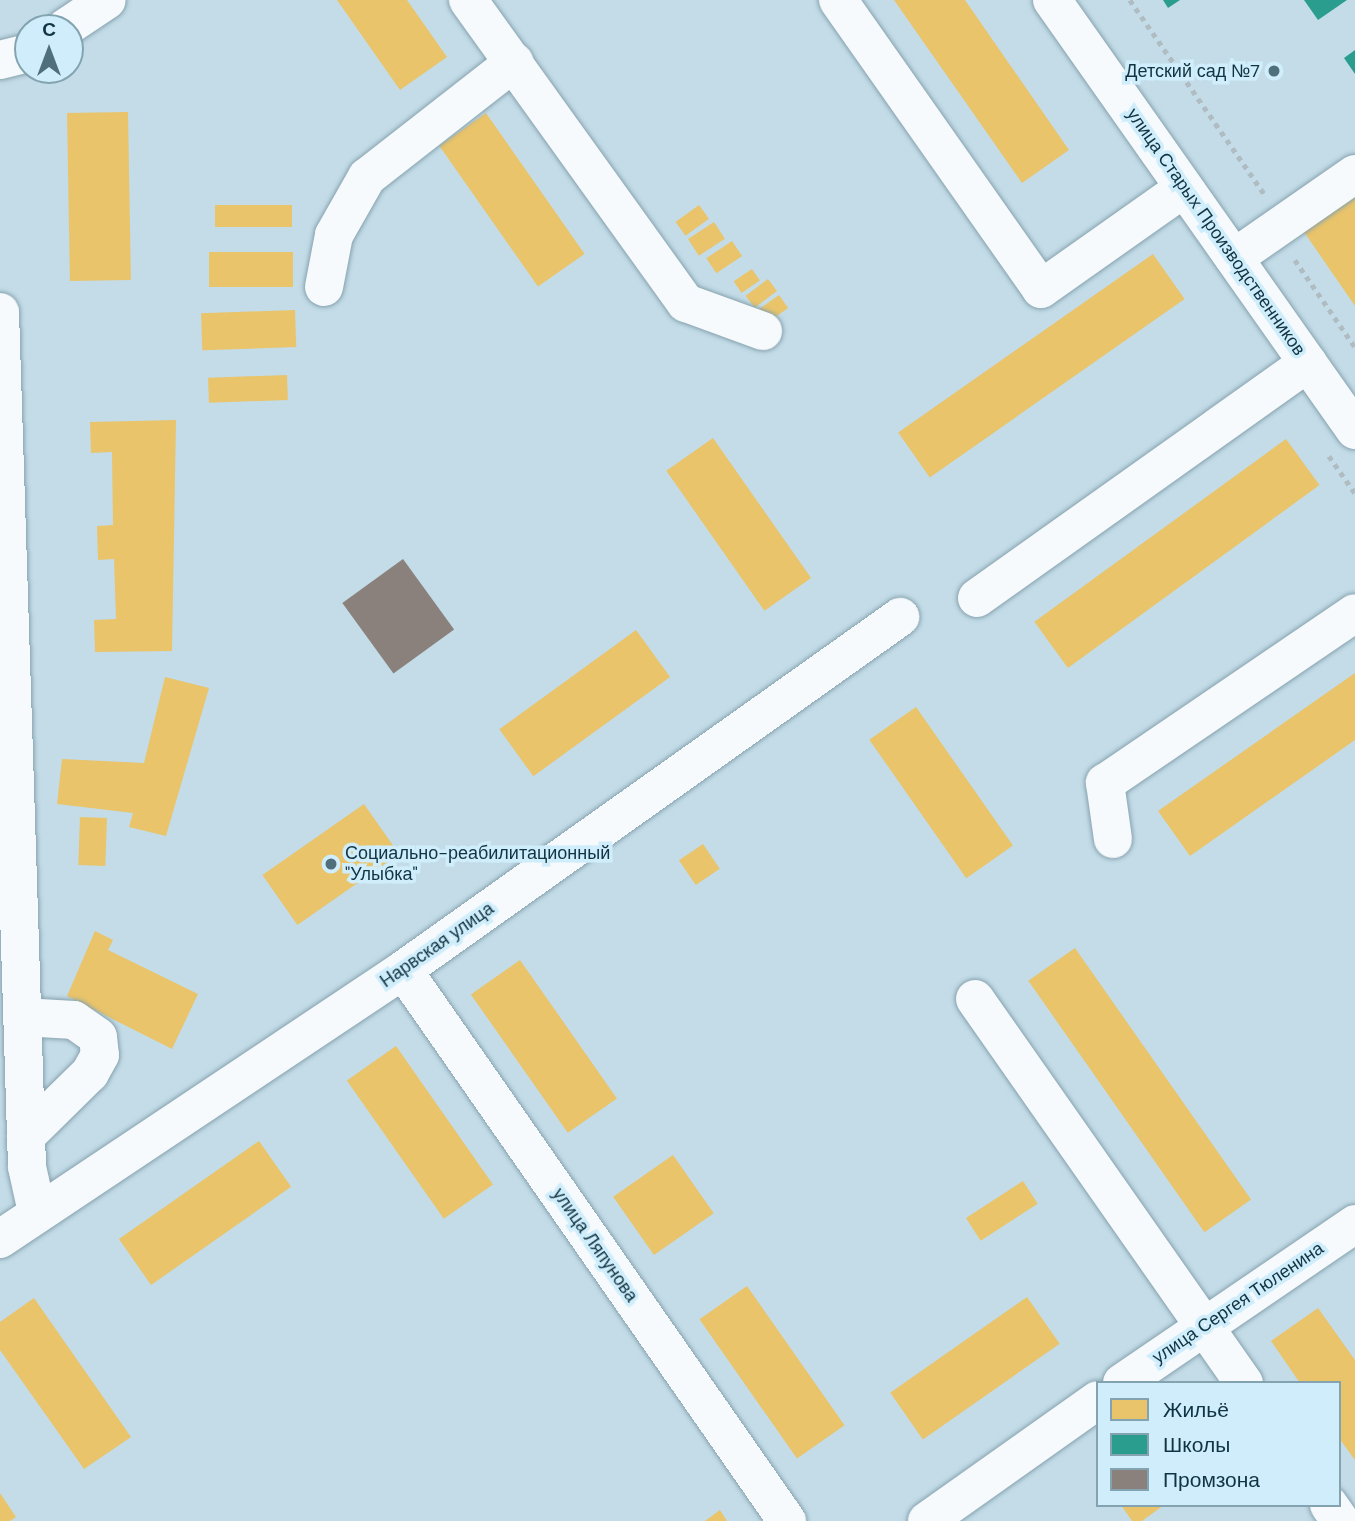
<!DOCTYPE html>
<meta charset="utf-8">
<style>
body{margin:0}
#map{position:relative;width:1355px;height:1521px;overflow:hidden;background:#c3dce8;font-family:"DM Sans",sans-serif}
div>[style]{position:absolute}
[style*='--x']{left:calc(var(--x)*1px);top:calc(var(--y)*1px);width:calc(var(--w)*1px);rotate:calc(var(--a)*1deg)}
.homes>*{inset:0;background:#e9c46a;transform-origin:0 0}
.schools>*{inset:0;background:#2a9d8f}
.industry>*{inset:0;background:#8a817c;transform-origin:0 0}
.path>*{height:4.5px;margin-top:-2.25px;transform-origin:0;background:repeating-linear-gradient(90deg,#afbcc2 0 5px,transparent 0 10px)}
.roads{filter:drop-shadow(0 0 2px #87a2ae) drop-shadow(0 0 2px #87a2ae)}
.minor>*{height:38px;margin:-19px;padding:0 19px;transform-origin:19px;border-radius:19px;background:#f6fafc}
.dots>*{width:19px;height:19px;translate:-50% -50%;box-sizing:border-box;border:4px solid #cfedfb;border-radius:50%}
span{translate:-50% -50%;white-space:nowrap;text-align:center;line-height:1.15;-webkit-text-stroke:7px #cfedfb;paint-order:stroke}
.poi-label{font-size:18px;color:#113442}
.right{translate:-100% -50%;text-align:right}
.left{translate:0 -50%;text-align:left}
.street-label{font-size:18px;color:#113442}
.legend{position:absolute;left:1096px;top:1381px;width:245px;height:126px;box-sizing:border-box;background:#cfedfb;border:2px solid #83a3b1;margin:0;padding:9px 12px;list-style:none;font-size:21px;color:#113442}
.legend li{display:flex;align-items:center;gap:14px;height:35px}
.legend b{width:35px;border:2px solid #83a3b1}
.north{position:absolute;left:14px;top:14px;width:70px;height:70px;box-sizing:border-box;background:#cfedfb;border:2px solid #83a3b1;border-radius:50%;rotate:0deg;font-size:19px;font-weight:700;line-height:28px;text-align:center;color:#113442}
.north::after{content:'';display:block;margin:auto;width:24px;height:32px;background:#4f6f7c;clip-path:polygon(50% 0,100% 100%,50% 72%,0 100%)}
</style>
<div id="map">
<div class="homes">
<div style="clip-path:polygon(337px 0,407px 0,447px 57px,400px 90px)"></div>
<div style="clip-path:polygon(894px 0,965px 0,1069px 150px,1022px 183px)"></div>
<div style="left:128px;top:112px;width:168px;height:61px;rotate:89deg"></div>
<div style="left:486px;top:113px;width:172px;height:57px;rotate:55deg"></div>
<div style="clip-path:polygon(1355px 193px,1355px 306px,1302px 229px)"></div>
<div style="left:292px;top:205px;width:22px;height:77px;rotate:90deg"></div>
<div style="left:699px;top:205px;width:17px;height:29px;rotate:54deg"></div>
<div style="left:714px;top:222px;width:20px;height:31px;rotate:57deg"></div>
<div style="left:732px;top:241px;width:18px;height:31px;rotate:56deg"></div>
<div style="left:293px;top:252px;width:35px;height:84px;rotate:90deg"></div>
<div style="left:1153px;top:254px;width:55px;height:311px;rotate:55deg"></div>
<div style="left:752px;top:269px;width:14px;height:22px;rotate:56deg"></div>
<div style="left:768px;top:279px;width:15px;height:28px;rotate:53deg"></div>
<div style="left:779px;top:295px;width:16px;height:27px;rotate:55deg"></div>
<div style="left:295px;top:310px;width:37px;height:94px;rotate:88deg"></div>
<div style="left:287px;top:375px;width:25px;height:79px;rotate:88deg"></div>
<div style="clip-path:polygon(176px 420px,172px 651px,95px 652px,94px 620px,116px 619px,114px 559px,98px 560px,97px 526px,113px 525px,112px 452px,91px 453px,90px 422px)"></div>
<div style="left:713px;top:438px;width:171px;height:57px;rotate:55deg"></div>
<div style="left:1286px;top:439px;width:57px;height:311px;rotate:54deg"></div>
<div style="left:636px;top:630px;width:58px;height:169px;rotate:54deg"></div>
<div style="clip-path:polygon(1355px 673px,1355px 740px,1190px 856px,1158px 811px)"></div>
<div style="clip-path:polygon(165px 677px,209px 688px,166px 836px,129px 827px,133px 813px,57px 804px,62px 759px,144px 763px)"></div>
<div style="left:916px;top:707px;width:169px;height:57px;rotate:55deg"></div>
<div style="left:364px;top:804px;width:61px;height:124px;rotate:55deg"></div>
<div style="left:80px;top:817px;width:27px;height:48px;rotate:2deg"></div>
<div style="left:703px;top:844px;width:30px;height:29px;rotate:56deg"></div>
<div style="clip-path:polygon(95px 931px,113px 940px,108px 950px,198px 994px,172px 1049px,67px 996px)"></div>
<div style="left:1075px;top:948px;width:307px;height:57px;rotate:55deg"></div>
<div style="left:520px;top:960px;width:169px;height:60px;rotate:55deg"></div>
<div style="left:396px;top:1046px;width:169px;height:60px;rotate:55deg"></div>
<div style="left:259px;top:1141px;width:56px;height:171px;rotate:55deg"></div>
<div style="left:673px;top:1155px;width:71px;height:73px;rotate:55deg"></div>
<div style="left:1023px;top:1181px;width:27px;height:68px;rotate:57deg"></div>
<div style="left:747px;top:1286px;width:170px;height:58px;rotate:55deg"></div>
<div style="left:1027px;top:1297px;width:57px;height:167px;rotate:55deg"></div>
<div style="clip-path:polygon(34px 1298px,131px 1437px,84px 1469px,0 1350px,0 1322px)"></div>
<div style="clip-path:polygon(1318px 1308px,1355px 1360px,1355px 1460px,1339px 1438px,1339px 1383px,1300px 1383px,1271px 1341px)"></div>
<div style="clip-path:polygon(0 1493px,16px 1517px,10px 1521px,0 1521px)"></div>
<div style="clip-path:polygon(1121px 1505px,1164px 1505px,1142px 1521px,1132px 1521px)"></div>
<div style="clip-path:polygon(720px 1510px,727px 1521px,705px 1521px)"></div>
</div>
<div class="schools">
<div style="clip-path:polygon(1163px 0,1180px 0,1168px 8px)"></div>
<div style="clip-path:polygon(1304px 0,1347px 0,1318px 20px)"></div>
<div style="clip-path:polygon(1355px 50px,1355px 74px,1344px 58px)"></div>
</div>
<div class="industry">
<div style="left:403px;top:559px;width:87px;height:75px;rotate:54deg"></div>
</div>
<div class="path">
<div style="--x:1130;--y:0;--w:237;--a:55.3"></div>
<div style="--x:1295;--y:260;--w:106;--a:55.4"></div>
<div style="--x:1329;--y:456;--w:45;--a:54.9"></div>
</div>
<div class="roads">
<div class="minor">
<div style="--x:468;--y:0;--w:373;--a:54.3"></div>
<div style="--x:686;--y:303;--w:82;--a:20"></div>
<div style="--x:838;--y:0;--w:353;--a:54.9"></div>
<div style="--x:1041;--y:289;--w:175;--a:-35.2"></div>
<div style="--x:1052;--y:0;--w:526;--a:54.83"></div>
<div style="--x:65;--y:28;--w:50;--a:-33.7"></div>
<div style="--x:0;--y:60;--w:29;--a:-14"></div>
<div style="--x:1234;--y:258;--w:147;--a:-34.8"></div>
<div style="--x:324;--y:287;--w:53;--a:-79.1"></div>
<div style="--x:334;--y:235;--w:67;--a:-60.4"></div>
<div style="--x:367;--y:177;--w:187;--a:-38"></div>
<div style="--x:0;--y:312;--w:855;--a:88.19"></div>
<div style="--x:27;--y:1167;--w:46;--a:77.5"></div>
<div style="--x:977;--y:598;--w:406;--a:-35.4"></div>
<div style="--x:1113;--y:839;--w:57;--a:-98.1"></div>
<div style="--x:1105;--y:783;--w:302;--a:-34.2"></div>
<div style="--x:403;--y:970;--w:672;--a:55.13"></div>
<div style="--x:975;--y:999;--w:469;--a:55"></div>
<div style="--x:22;--y:1017;--w:52;--a:3.3"></div>
<div style="--x:74;--y:1020;--w:29;--a:35"></div>
<div style="--x:98;--y:1037;--w:18;--a:84"></div>
<div style="--x:100;--y:1055;--w:21;--a:119"></div>
<div style="--x:90;--y:1073;--w:90;--a:135.5"></div>
<div style="--x:0;--y:1239;--w:485;--a:-33.7"></div>
<div style="--x:403;--y:970;--w:610;--a:-35.38"></div>
<div style="--x:1122;--y:1383;--w:282;--a:-34.3"></div>
<div style="--x:1329;--y:1505;--w:19;--a:55"></div>
<div style="--x:927;--y:1521;--w:209;--a:-35.3"></div>
</div>
</div>
<div class="dots">
<div style="left:1274px;top:71px;background:#4f6f7c"></div>
<div style="left:331px;top:864px;background:#4f6f7c"></div>
</div>
<div class="poi-label">
<span class="right" style="left:1260px;top:71px">Детский сад №7</span>
<span class="left" style="left:345px;top:864px">Социально-реабилитационный<br>"Улыбка"</span>
</div>
<div class="street-label">
<span style="left:1216px;top:232px;rotate:55deg">улица Старых Производственников</span>
<span style="left:437px;top:945px;rotate:-35deg">Нарвская улица</span>
<span style="left:595px;top:1245px;rotate:55deg">улица Ляпунова</span>
<span style="left:1238px;top:1303px;rotate:-34deg">улица Сергея Тюленина</span>
</div>
<ul class="legend">
<li><b style="height:19px;background:#e9c46a"></b>Жильё</li>
<li><b style="height:19px;background:#2a9d8f"></b>Школы</li>
<li><b style="height:19px;background:#8a817c"></b>Промзона</li>
</ul>
<div class="north">С</div>
</div>
